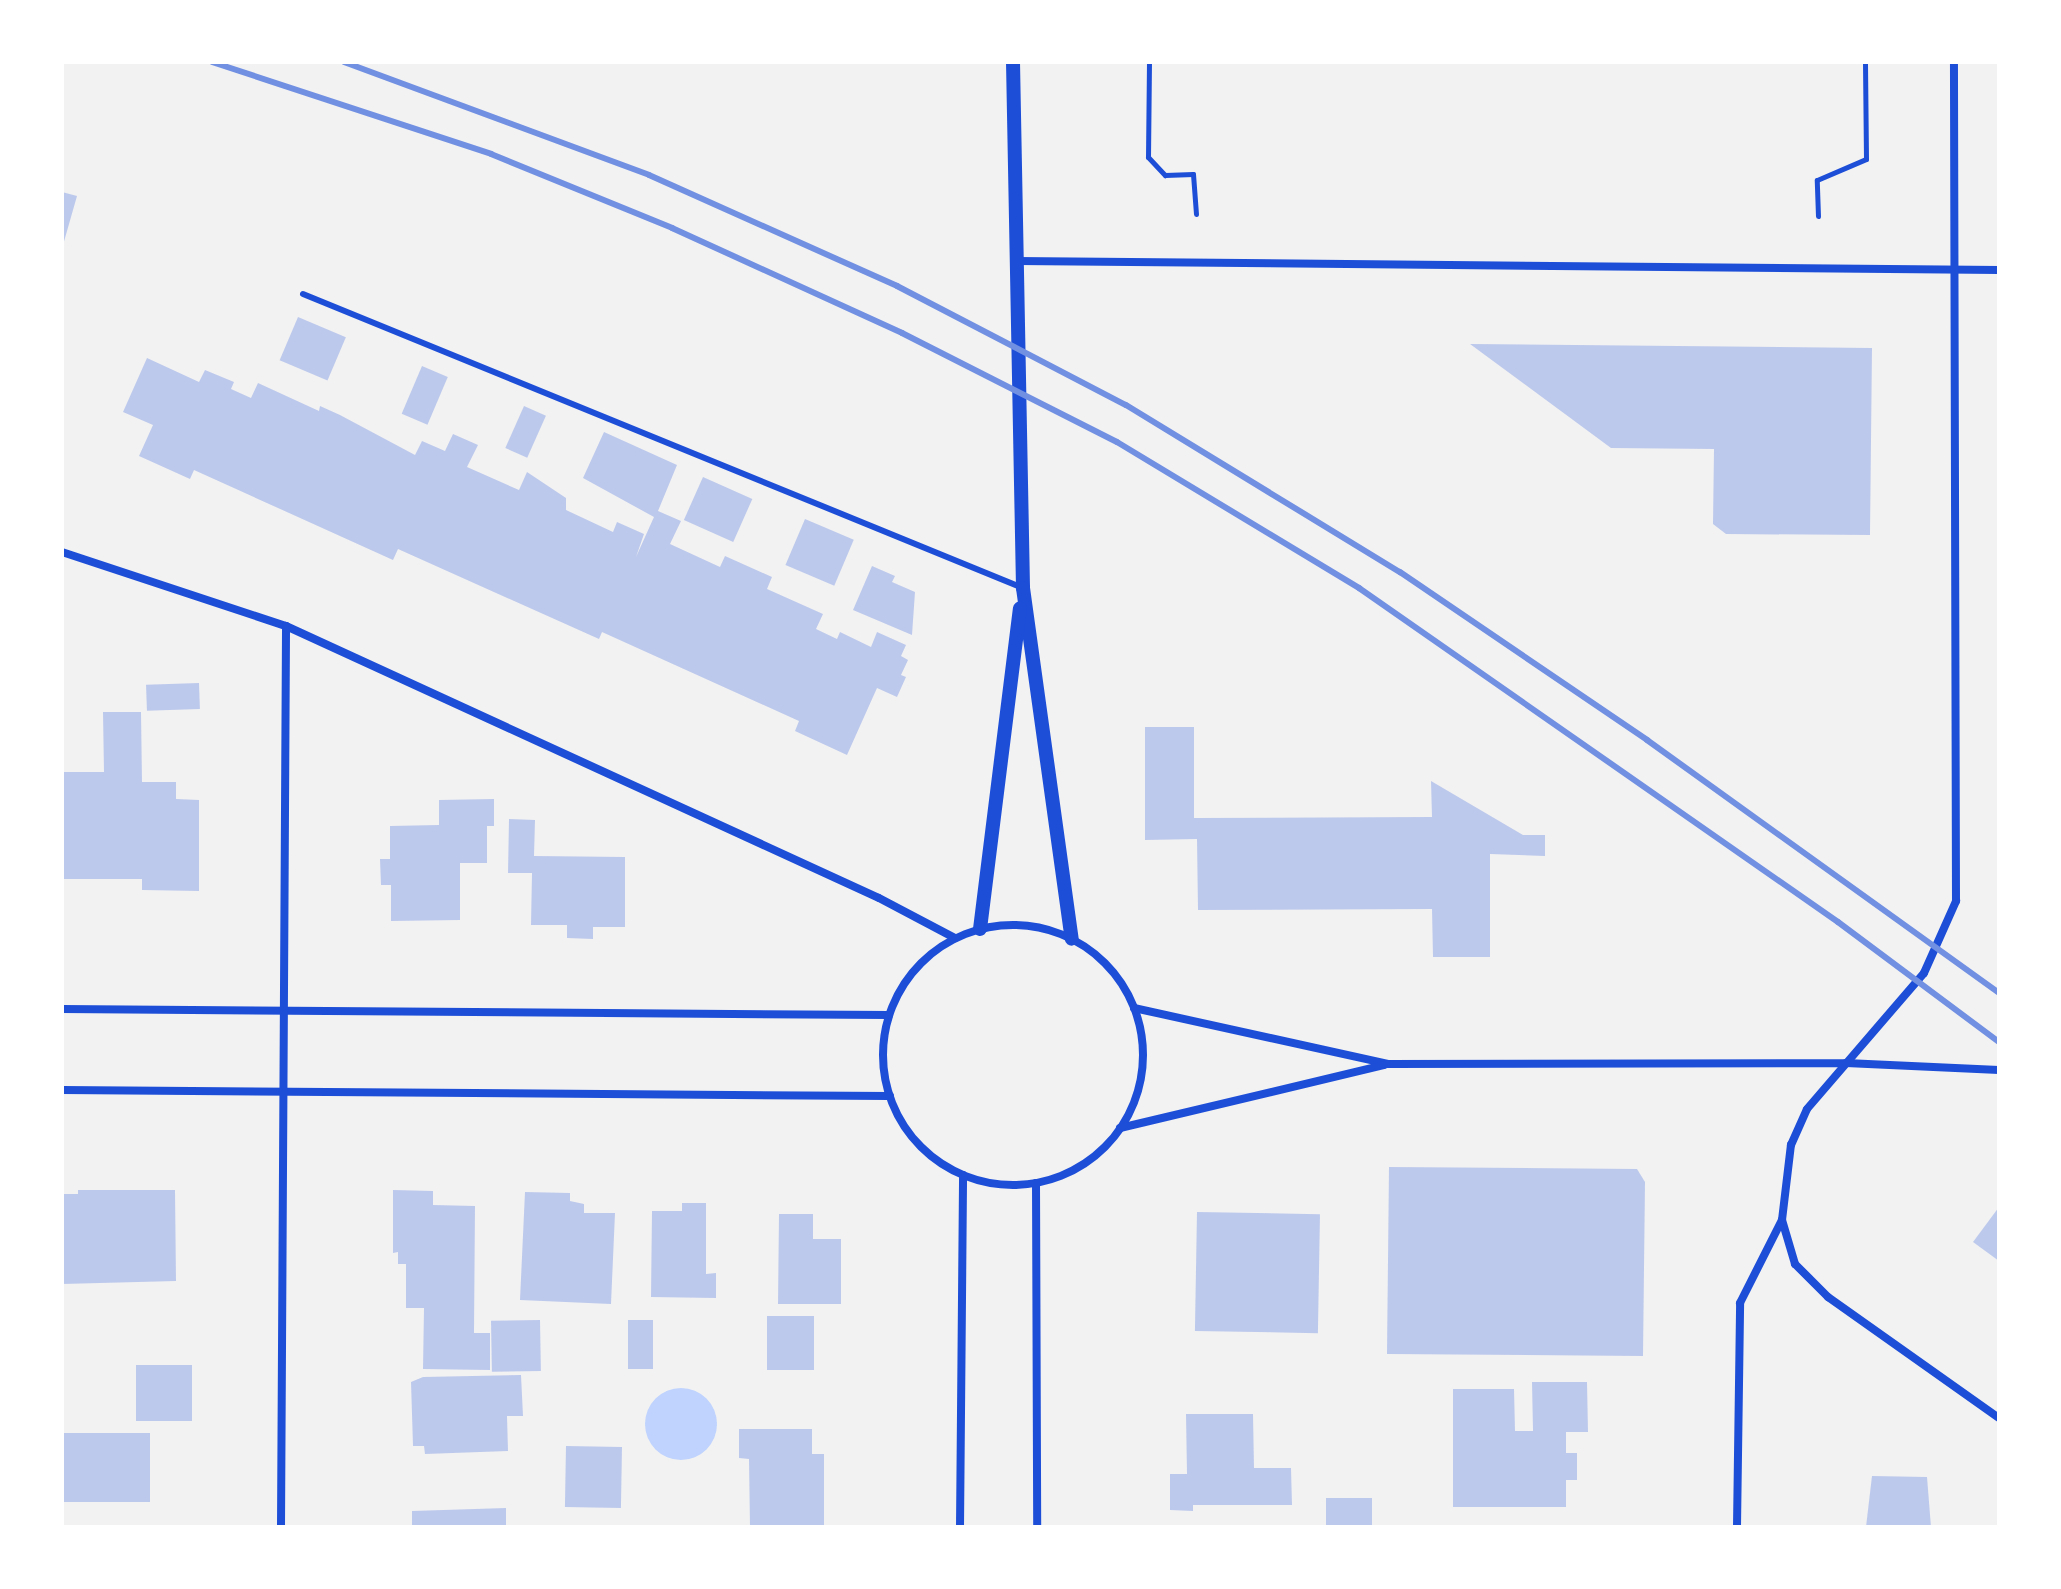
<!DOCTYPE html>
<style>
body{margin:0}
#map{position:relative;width:2061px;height:1589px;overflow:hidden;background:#f2f2f2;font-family:Literata,serif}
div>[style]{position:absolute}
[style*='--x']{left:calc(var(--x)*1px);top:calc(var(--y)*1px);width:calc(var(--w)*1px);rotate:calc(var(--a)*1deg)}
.water>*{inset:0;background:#bfd3fe}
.round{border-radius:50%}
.building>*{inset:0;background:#bdc9ec;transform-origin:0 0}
.path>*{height:5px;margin:-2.5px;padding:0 2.5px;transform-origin:2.5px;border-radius:2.5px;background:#1d4ed8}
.service>*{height:6px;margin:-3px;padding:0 3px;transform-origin:3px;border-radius:3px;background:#1d4ed8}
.minor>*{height:8px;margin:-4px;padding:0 4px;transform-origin:4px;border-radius:4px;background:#1d4ed8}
.minor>.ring{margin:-4px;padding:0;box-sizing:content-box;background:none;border:8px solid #1d4ed8;border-radius:50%}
.tertiary>*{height:14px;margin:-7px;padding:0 7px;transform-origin:7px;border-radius:7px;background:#1d4ed8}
.rail>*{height:6px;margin:-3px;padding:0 3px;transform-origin:3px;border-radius:3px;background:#7290e2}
span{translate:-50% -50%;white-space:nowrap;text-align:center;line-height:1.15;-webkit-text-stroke:8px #fff;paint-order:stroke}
.frame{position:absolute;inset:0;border:64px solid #fff;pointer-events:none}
</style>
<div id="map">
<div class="water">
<div class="round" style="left:645px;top:1388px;width:72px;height:72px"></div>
</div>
<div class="building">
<div style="clip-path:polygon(62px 192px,77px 196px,63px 245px,62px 244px)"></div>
<div style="left:298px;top:317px;width:52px;height:47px;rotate:23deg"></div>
<div style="clip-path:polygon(1470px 344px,1872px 348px,1870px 535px,1726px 534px,1713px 524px,1714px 449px,1611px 448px)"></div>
<div style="clip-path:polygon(147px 358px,199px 382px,205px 370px,234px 382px,231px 389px,251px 398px,258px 383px,319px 411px,320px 406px,340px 415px,415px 455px,422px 441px,445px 451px,453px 434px,478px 445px,467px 467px,519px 490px,527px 472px,566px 498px,566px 510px,613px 532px,617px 522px,644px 534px,636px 557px,654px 517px,583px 478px,604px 432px,677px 465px,658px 511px,681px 521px,670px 544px,720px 567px,725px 556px,772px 577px,767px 589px,823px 614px,816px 629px,837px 639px,840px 632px,871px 647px,877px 632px,906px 645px,901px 656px,908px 660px,901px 675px,906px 677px,897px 697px,877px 688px,847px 755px,795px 731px,799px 721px,602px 632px,599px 639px,398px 549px,393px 560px,194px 470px,190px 479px,139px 456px,153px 425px,123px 412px)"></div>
<div style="left:422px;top:366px;width:28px;height:52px;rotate:23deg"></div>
<div style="left:524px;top:406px;width:24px;height:46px;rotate:24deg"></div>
<div style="left:703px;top:477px;width:54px;height:47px;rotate:24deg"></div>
<div style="left:805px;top:519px;width:53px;height:50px;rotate:23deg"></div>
<div style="clip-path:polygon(872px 566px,895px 576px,892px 582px,915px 592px,912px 635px,853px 610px)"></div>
<div style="left:199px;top:683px;width:26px;height:53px;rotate:88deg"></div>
<div style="clip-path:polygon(103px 712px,141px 712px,142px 782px,176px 782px,176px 799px,199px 800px,199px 891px,142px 890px,142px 879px,62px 879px,62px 772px,104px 772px)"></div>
<div style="clip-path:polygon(1145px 727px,1194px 727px,1194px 818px,1432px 817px,1431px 781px,1523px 835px,1545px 835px,1545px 856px,1490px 854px,1490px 957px,1433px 957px,1432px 909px,1198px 910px,1197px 839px,1145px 840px)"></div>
<div style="clip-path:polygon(494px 799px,494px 826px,487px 826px,487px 863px,460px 863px,460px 920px,391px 921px,391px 885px,381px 885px,380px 859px,390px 859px,390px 826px,439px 825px,439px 800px)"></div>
<div style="clip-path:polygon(509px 819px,535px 820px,534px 856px,625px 857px,625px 927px,593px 927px,593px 939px,567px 938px,567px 925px,531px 925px,532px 873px,508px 873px)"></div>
<div style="clip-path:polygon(1389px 1167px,1637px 1169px,1645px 1182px,1643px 1356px,1387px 1354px)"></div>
<div style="clip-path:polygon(78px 1190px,175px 1190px,176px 1281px,62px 1284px,62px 1194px,78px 1194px)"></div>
<div style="clip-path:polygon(393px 1190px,433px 1191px,433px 1205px,475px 1206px,474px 1333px,490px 1333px,490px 1370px,423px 1369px,424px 1308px,406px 1308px,406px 1264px,398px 1264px,398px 1252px,393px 1253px)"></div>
<div style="clip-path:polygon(525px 1192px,570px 1193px,570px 1201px,584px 1204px,584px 1213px,615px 1213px,611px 1304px,520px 1300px)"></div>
<div style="clip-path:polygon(682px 1203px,706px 1203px,706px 1274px,716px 1273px,716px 1298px,651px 1297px,652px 1211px,682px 1211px)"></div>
<div style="clip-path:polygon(1999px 1207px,1999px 1261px,1973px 1242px)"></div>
<div style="left:1197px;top:1212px;width:123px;height:119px;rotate:1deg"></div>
<div style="clip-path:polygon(779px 1214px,813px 1214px,813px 1239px,841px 1239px,841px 1304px,778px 1304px)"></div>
<div style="left:767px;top:1316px;width:47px;height:54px"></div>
<div style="left:540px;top:1320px;width:51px;height:49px;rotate:89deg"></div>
<div style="left:628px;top:1320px;width:25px;height:49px"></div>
<div style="left:136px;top:1365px;width:56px;height:56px"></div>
<div style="clip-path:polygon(521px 1375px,523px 1416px,507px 1416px,508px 1451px,425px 1454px,424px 1446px,413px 1446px,411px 1382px,423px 1377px)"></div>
<div style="clip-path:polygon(1532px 1382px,1587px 1382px,1588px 1432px,1566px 1432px,1566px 1453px,1577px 1453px,1577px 1480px,1566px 1480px,1566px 1507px,1453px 1507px,1453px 1389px,1514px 1389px,1515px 1431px,1533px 1431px)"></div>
<div style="clip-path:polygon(1186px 1414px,1253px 1414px,1254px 1468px,1291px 1468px,1292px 1505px,1193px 1505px,1193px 1511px,1170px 1510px,1170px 1474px,1187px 1474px)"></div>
<div style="clip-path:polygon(739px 1429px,812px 1429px,812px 1454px,824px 1454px,824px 1527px,750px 1527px,749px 1459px,739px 1458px)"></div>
<div style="left:62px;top:1433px;width:88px;height:69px"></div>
<div style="left:566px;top:1446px;width:56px;height:61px;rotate:1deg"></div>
<div style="clip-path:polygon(1872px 1476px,1927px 1477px,1931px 1527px,1866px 1527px)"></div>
<div style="left:1326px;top:1498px;width:46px;height:29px"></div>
<div style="clip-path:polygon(506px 1508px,506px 1527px,412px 1527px,412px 1511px)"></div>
</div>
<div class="path">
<div style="--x:1149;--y:62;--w:95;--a:90.6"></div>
<div style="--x:1148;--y:157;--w:25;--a:47"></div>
<div style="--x:1165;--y:175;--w:28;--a:-2"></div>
<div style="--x:1193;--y:174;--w:40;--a:85.7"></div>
<div style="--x:1818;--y:216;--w:36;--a:-92"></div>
<div style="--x:1817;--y:180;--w:53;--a:-23.2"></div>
<div style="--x:1866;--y:159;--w:97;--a:-90.6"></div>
</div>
<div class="service">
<div style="--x:303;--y:294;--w:778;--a:22.21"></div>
</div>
<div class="minor">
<div style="--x:1017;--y:261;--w:982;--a:0.53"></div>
<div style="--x:62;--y:552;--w:236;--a:18.3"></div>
<div style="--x:286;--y:626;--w:652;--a:24.64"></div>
<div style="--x:879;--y:898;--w:86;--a:27.8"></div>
<div class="ring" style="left:883px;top:925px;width:252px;height:252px"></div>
<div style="--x:1134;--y:1008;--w:260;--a:12.4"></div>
<div style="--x:1388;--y:1064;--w:458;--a:-0.1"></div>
<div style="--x:1846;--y:1063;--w:153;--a:2.6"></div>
<div style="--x:62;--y:1009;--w:827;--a:0.42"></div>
<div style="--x:62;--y:1090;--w:828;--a:0.42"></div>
<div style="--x:1120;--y:1128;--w:271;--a:-13.4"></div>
<div style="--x:1036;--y:1183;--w:344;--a:89.8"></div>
<div style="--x:1782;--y:1220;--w:46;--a:73.5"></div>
<div style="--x:1795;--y:1264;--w:47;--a:45"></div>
<div style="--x:1828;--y:1297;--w:209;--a:35.3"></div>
<div style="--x:281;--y:1527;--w:901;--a:-89.68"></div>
<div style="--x:960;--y:1527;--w:352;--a:-89.5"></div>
<div style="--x:1737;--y:1527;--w:224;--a:-89.2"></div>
<div style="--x:1740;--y:1303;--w:93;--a:-63.2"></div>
<div style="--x:1782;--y:1220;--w:76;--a:-83.2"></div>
<div style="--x:1791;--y:1145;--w:39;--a:-66"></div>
<div style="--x:1807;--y:1109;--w:179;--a:-49.3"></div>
<div style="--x:1924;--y:973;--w:79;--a:-66"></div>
<div style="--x:1956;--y:901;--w:839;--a:-90.14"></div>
</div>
<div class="tertiary">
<div style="--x:1013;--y:62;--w:526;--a:88.91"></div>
<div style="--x:1023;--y:588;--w:354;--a:82.1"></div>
<div style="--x:980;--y:929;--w:323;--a:-82.9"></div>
</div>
<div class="rail">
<div style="--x:212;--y:62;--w:294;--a:18.2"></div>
<div style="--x:491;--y:154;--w:196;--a:22.2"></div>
<div style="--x:672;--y:228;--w:253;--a:24.5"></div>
<div style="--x:902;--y:333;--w:241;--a:26.9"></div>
<div style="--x:1117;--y:442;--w:283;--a:31.1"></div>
<div style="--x:1359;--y:588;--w:584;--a:34.89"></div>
<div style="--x:1838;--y:922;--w:201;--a:36.7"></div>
<div style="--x:344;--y:62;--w:325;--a:20.3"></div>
<div style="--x:649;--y:175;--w:272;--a:24.1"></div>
<div style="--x:897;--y:286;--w:258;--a:27.5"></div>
<div style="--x:1126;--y:405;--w:321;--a:31.4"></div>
<div style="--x:1400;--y:572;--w:299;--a:34.2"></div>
<div style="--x:1647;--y:740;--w:433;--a:35.7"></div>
</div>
<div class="frame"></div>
</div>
